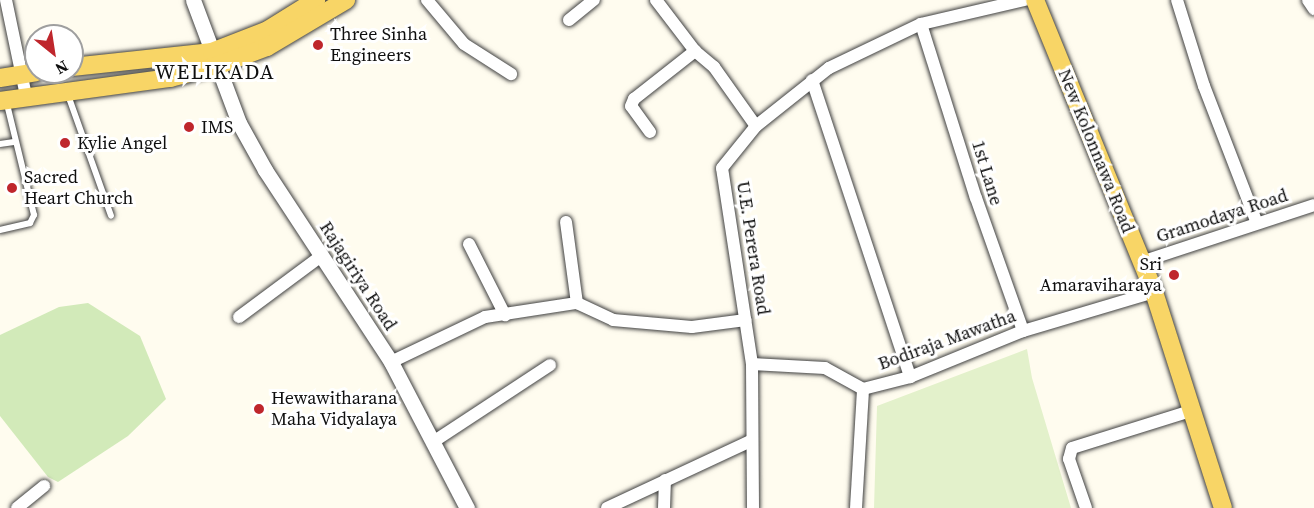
<!DOCTYPE html>
<style>
body{margin:0}
#map{position:relative;width:1314px;height:508px;overflow:hidden;background:#fffcef;font-family:"Source Serif 4",serif}
div>[style]{position:absolute}
[style*='--x']{left:calc(var(--x)*1px);top:calc(var(--y)*1px);width:calc(var(--w)*1px);rotate:calc(var(--a)*1deg)}
.green>*{inset:0;background:#d2eab9}
.pitch>*{inset:0;background:#e3f1cb}
.roads{filter:drop-shadow(0 0 2px #414141) drop-shadow(0 0 2px #414141)}
.service>*{height:6px;margin:-3px;padding:0 3px;transform-origin:3px;border-radius:3px;background:#fff}
.minor>*{height:12px;margin:-6px;padding:0 6px;transform-origin:6px;border-radius:6px;background:#fff}
.tertiary>*{height:15px;margin:-7.5px;padding:0 7.5px;transform-origin:7.5px;border-radius:7.5px;background:#fff}
.primary>*{height:18px;margin:-9px;padding:0 9px;transform-origin:9px;border-radius:9px;background:#f8d566}
.dots>*{width:16px;height:16px;translate:-50% -50%;box-sizing:border-box;border:3px solid #fff;border-radius:50%}
span{translate:-50% -50%;white-space:nowrap;text-align:center;line-height:1.15;-webkit-text-stroke:6px #fff;paint-order:stroke}
.poi-label{font-size:18px;color:#0e0e0e}
.left{translate:0 -50%;text-align:left}
.right{translate:-100% -50%;text-align:right}
.street-label{font-size:18px;color:#0e0e0e}
.quarter-label{font-size:21px;color:#0e0e0e;letter-spacing:1.5px}
.north{position:absolute;left:24px;top:24px;width:60px;height:60px;box-sizing:border-box;background:#fff;border:2px solid #9f9f9f;border-radius:50%;rotate:150deg;font-size:16px;font-weight:700;line-height:24px;text-align:center;color:#0e0e0e}
.north::after{content:'';display:block;margin:auto;width:21px;height:27px;background:#bf262c;clip-path:polygon(50% 0,100% 100%,50% 72%,0 100%)}
</style>
<div id="map">
<div class="green">
<div style="clip-path:polygon(88px 303px,140px 336px,166px 399px,128px 436px,58px 482px,48px 477px,0 416px,0 335px,59px 307px)"></div>
</div>
<div class="pitch">
<div style="clip-path:polygon(1027px 349px,1032px 378px,1071px 508px,874px 508px,877px 406px)"></div>
</div>
<div class="roads">
<div class="service">
<div style="--x:68;--y:95;--w:128;--a:70.4"></div>
<div style="--x:0;--y:144;--w:14;--a:-8"></div>
<div style="--x:0;--y:230;--w:31;--a:-13"></div>
<div style="--x:30;--y:223;--w:9;--a:-63"></div>
<div style="--x:34;--y:215;--w:114;--a:-103.7"></div>
</div>
<div class="minor">
<div style="--x:6;--y:0;--w:98;--a:78.2"></div>
<div style="--x:427;--y:0;--w:57;--a:49.9"></div>
<div style="--x:464;--y:44;--w:56;--a:32.6"></div>
<div style="--x:656;--y:0;--w:64;--a:52.6"></div>
<div style="--x:695;--y:51;--w:25;--a:40"></div>
<div style="--x:714;--y:67;--w:72;--a:54.6"></div>
<div style="--x:1177;--y:0;--w:90;--a:72.6"></div>
<div style="--x:1204;--y:86;--w:147;--a:68.9"></div>
<div style="--x:1308;--y:0;--w:11;--a:56"></div>
<div style="--x:569;--y:20;--w:32;--a:-39"></div>
<div style="--x:921;--y:24;--w:182;--a:72.5"></div>
<div style="--x:976;--y:198;--w:141;--a:70.5"></div>
<div style="--x:812;--y:80;--w:313;--a:71.7"></div>
<div style="--x:650;--y:132;--w:32;--a:-126"></div>
<div style="--x:631;--y:106;--w:8;--a:-67"></div>
<div style="--x:634;--y:99;--w:78;--a:-38.2"></div>
<div style="--x:566;--y:222;--w:82;--a:82.3"></div>
<div style="--x:469;--y:244;--w:80;--a:63.1"></div>
<div style="--x:1141;--y:262;--w:182;--a:-18.2"></div>
<div style="--x:239;--y:317;--w:102;--a:-36.6"></div>
<div style="--x:391;--y:362;--w:104;--a:-25.6"></div>
<div style="--x:485;--y:317;--w:93;--a:-8.7"></div>
<div style="--x:577;--y:303;--w:40;--a:25"></div>
<div style="--x:613;--y:320;--w:79;--a:5.1"></div>
<div style="--x:692;--y:327;--w:54;--a:-7.4"></div>
<div style="--x:752;--y:364;--w:73;--a:3.1"></div>
<div style="--x:825;--y:368;--w:43;--a:28.9"></div>
<div style="--x:863;--y:389;--w:49;--a:-14.3"></div>
<div style="--x:910;--y:377;--w:122;--a:-22.2"></div>
<div style="--x:1023;--y:331;--w:137;--a:-16.6"></div>
<div style="--x:433;--y:442;--w:140;--a:-33.3"></div>
<div style="--x:17;--y:508;--w:35;--a:-39"></div>
<div style="--x:607;--y:508;--w:159;--a:-25"></div>
<div style="--x:664;--y:508;--w:28;--a:-88"></div>
<div style="--x:753;--y:508;--w:144;--a:-90.4"></div>
<div style="--x:752;--y:364;--w:198;--a:-98.7"></div>
<div style="--x:722;--y:168;--w:54;--a:-51"></div>
<div style="--x:756;--y:126;--w:93;--a:-38.5"></div>
<div style="--x:829;--y:68;--w:102;--a:-25.6"></div>
<div style="--x:921;--y:24;--w:106;--a:-13.1"></div>
<div style="--x:856;--y:508;--w:119;--a:-86.6"></div>
<div style="--x:1086;--y:508;--w:52;--a:-109.1"></div>
<div style="--x:1069;--y:459;--w:11;--a:-75"></div>
<div style="--x:1072;--y:448;--w:125;--a:-17.3"></div>
</div>
<div class="tertiary">
<div style="--x:193;--y:0;--w:131;--a:69.5"></div>
<div style="--x:239;--y:123;--w:54;--a:61"></div>
<div style="--x:265;--y:170;--w:230;--a:56.7"></div>
<div style="--x:391;--y:362;--w:165;--a:62.5"></div>
</div>
<div class="primary">
<div style="--x:1035;--y:0;--w:315;--a:67.8"></div>
<div style="--x:1154;--y:292;--w:227;--a:72.3"></div>
<div style="--x:72;--y:67;--w:141;--a:-6.1"></div>
<div style="--x:212;--y:52;--w:60;--a:-21.4"></div>
<div style="--x:268;--y:30;--w:57;--a:-32"></div>
<div style="--x:0;--y:78;--w:36;--a:-9"></div>
<div style="--x:0;--y:101;--w:172;--a:-7.7"></div>
<div style="--x:170;--y:78;--w:48;--a:-14.6"></div>
<div style="--x:216;--y:66;--w:54;--a:-20.4"></div>
<div style="--x:267;--y:47;--w:92;--a:-30.7"></div>
</div>
</div>
<div class="dots">
<div style="left:318px;top:45px;background:#bf262c"></div>
<div style="left:189px;top:127px;background:#bf262c"></div>
<div style="left:65px;top:143px;background:#bf262c"></div>
<div style="left:12px;top:188px;background:#bf262c"></div>
<div style="left:1174px;top:275px;background:#bf262c"></div>
<div style="left:259px;top:409px;background:#bf262c"></div>
</div>
<div class="poi-label">
<span class="left" style="left:330px;top:45px">Three Sinha<br>Engineers</span>
<span class="left" style="left:201px;top:127px">IMS</span>
<span class="left" style="left:77px;top:143px">Kylie Angel</span>
<span class="left" style="left:24px;top:188px">Sacred<br>Heart Church</span>
<span class="right" style="left:1162px;top:275px">Sri<br>Amaraviharaya</span>
<span class="left" style="left:271px;top:409px">Hewawitharana<br>Maha Vidyalaya</span>
</div>
<div class="street-label">
<span style="left:1096px;top:151px;rotate:68deg">New Kolonnawa Road</span>
<span style="left:987px;top:173px;rotate:73deg">1st Lane</span>
<span style="left:1222px;top:216px;rotate:-18deg">Gramodaya Road</span>
<span style="left:753px;top:248px;rotate:81deg">U.E. Perera Road</span>
<span style="left:358px;top:276px;rotate:57deg">Rajagiriya Road</span>
<span style="left:947px;top:340px;rotate:-20deg">Bodiraja Mawatha</span>
</div>
<div class="quarter-label">
<span style="left:215px;top:72px">WELIKADA</span>
</div>
<div class="north">N</div>
</div>
